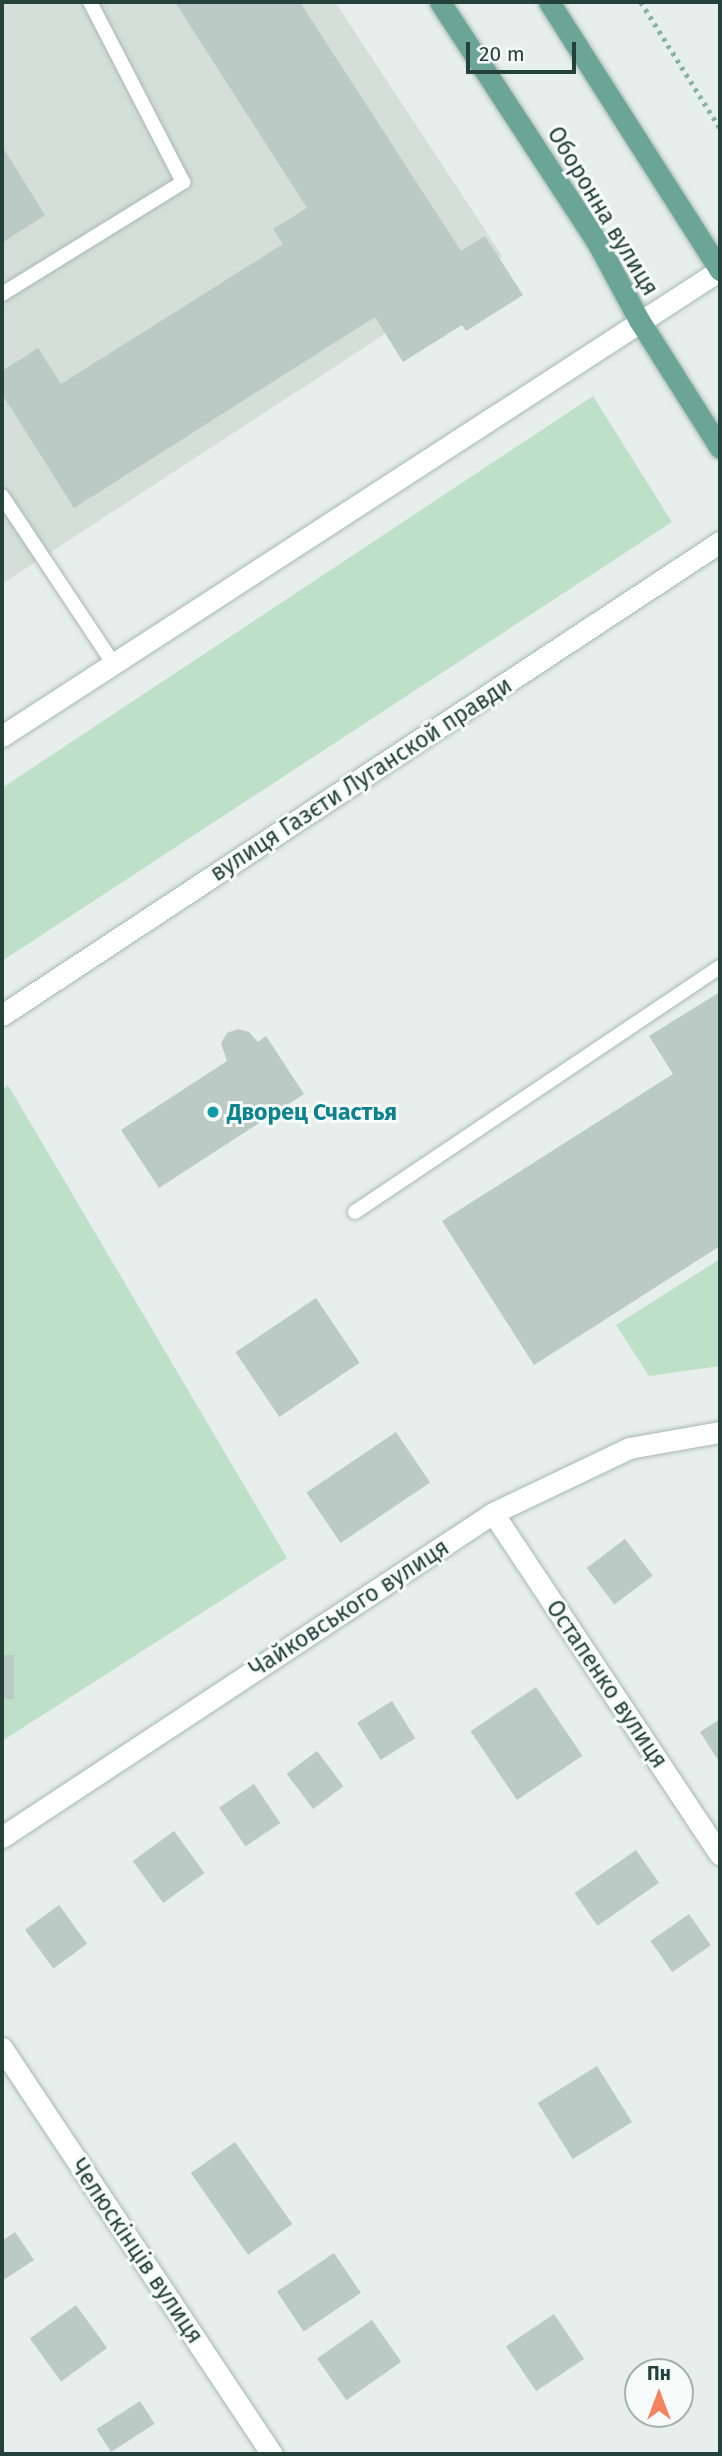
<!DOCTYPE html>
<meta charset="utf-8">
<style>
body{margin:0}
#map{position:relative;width:722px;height:2456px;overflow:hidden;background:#e6efeb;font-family:"Fira Sans",sans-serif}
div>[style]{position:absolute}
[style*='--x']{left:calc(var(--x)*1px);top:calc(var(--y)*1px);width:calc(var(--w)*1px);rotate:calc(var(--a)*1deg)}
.built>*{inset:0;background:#d4dfda}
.green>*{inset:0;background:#bfe0c8}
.building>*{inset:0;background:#bbcac4;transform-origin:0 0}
.path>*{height:4.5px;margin-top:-2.25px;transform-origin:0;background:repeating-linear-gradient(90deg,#86b3a5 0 3.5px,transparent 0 8.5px)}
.roads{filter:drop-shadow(0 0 2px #a8b8b2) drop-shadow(0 0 2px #a8b8b2)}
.lane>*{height:14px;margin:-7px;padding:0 7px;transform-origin:7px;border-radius:7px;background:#fff}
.street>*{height:21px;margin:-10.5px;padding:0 10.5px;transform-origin:10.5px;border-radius:10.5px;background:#fff}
.secondary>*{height:21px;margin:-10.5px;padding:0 10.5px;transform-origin:10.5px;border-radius:10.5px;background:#fff}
.primary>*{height:21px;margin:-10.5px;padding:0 10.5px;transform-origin:10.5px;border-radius:10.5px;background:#6aa596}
.dots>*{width:19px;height:19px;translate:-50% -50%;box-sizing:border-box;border:4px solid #f7fbf9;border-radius:50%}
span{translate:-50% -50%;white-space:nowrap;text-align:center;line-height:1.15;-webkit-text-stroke:6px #f7fbf9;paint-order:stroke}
.street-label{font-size:23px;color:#24423a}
.culture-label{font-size:23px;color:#0d838f;font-weight:700}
.left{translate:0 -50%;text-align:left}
.frame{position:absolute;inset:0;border:4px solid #24423a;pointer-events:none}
.north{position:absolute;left:624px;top:2358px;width:70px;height:70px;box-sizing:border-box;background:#f7fbf9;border:2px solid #a3b1ad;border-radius:50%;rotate:0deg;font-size:19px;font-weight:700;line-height:28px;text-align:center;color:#24423a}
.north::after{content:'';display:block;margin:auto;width:24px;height:32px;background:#f4845f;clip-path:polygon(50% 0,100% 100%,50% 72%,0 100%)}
.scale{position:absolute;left:466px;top:42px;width:110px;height:32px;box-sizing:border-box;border:4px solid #24423a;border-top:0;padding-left:9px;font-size:21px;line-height:24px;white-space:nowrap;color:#24423a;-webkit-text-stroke:5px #f7fbf9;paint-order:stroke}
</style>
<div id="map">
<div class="built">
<div style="clip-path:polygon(2px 2px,335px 2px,503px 257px,2px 584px)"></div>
</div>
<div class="green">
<div style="clip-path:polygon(593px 396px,672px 522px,2px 961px,2px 788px)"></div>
<div style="clip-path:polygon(8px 1085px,287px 1558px,2px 1741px,2px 1090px)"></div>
<div style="clip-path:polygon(720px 1259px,720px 1366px,649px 1376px,616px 1325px)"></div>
</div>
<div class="building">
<div style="clip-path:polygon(175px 2px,300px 2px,461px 251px,485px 236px,523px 295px,466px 331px,462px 325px,403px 362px,375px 317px,74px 508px,2px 394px,2px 371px,38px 348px,61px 384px,283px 244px,273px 229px,307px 208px)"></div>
<div style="clip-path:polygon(2px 146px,45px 215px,2px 243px)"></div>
<div style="clip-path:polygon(720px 992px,720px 1246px,534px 1365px,442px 1221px,673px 1074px,649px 1036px)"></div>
<div style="clip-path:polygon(238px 1029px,249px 1032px,258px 1042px,266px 1036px,304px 1094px,159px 1188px,121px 1130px,227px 1061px,221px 1043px,227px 1033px)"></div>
<div style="left:316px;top:1298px;width:78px;height:97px;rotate:56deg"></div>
<div style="left:396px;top:1432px;width:61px;height:108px;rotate:56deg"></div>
<div style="left:625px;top:1539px;width:46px;height:48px;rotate:53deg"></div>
<div style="left:2px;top:1655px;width:12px;height:44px"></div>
<div style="left:536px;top:1687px;width:83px;height:79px;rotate:56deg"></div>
<div style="left:392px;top:1701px;width:44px;height:41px;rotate:58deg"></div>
<div style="clip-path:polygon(720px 1719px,720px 1763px,700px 1732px)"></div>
<div style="left:317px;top:1751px;width:44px;height:38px;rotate:53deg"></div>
<div style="left:254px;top:1784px;width:47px;height:42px;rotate:56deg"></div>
<div style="left:174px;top:1831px;width:52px;height:51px;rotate:54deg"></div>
<div style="left:636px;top:1850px;width:40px;height:75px;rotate:55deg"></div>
<div style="left:59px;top:1905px;width:48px;height:42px;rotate:54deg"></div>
<div style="left:689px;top:1914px;width:38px;height:47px;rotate:55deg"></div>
<div style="left:597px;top:2066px;width:66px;height:70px;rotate:58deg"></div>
<div style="left:235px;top:2142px;width:100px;height:54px;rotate:55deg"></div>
<div style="clip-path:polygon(15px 2232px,34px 2260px,2px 2281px,2px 2241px)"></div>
<div style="left:334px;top:2253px;width:48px;height:69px;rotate:56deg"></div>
<div style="left:76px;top:2305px;width:53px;height:57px;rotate:54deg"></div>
<div style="left:554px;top:2314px;width:54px;height:58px;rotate:56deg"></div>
<div style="left:372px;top:2320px;width:51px;height:67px;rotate:55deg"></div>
<div style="left:140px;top:2401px;width:27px;height:52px;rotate:57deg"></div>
</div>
<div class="path">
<div style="--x:641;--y:2;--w:149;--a:57.9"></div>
</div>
<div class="roads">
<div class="lane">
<div style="--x:2;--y:294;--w:213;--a:-31.7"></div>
<div style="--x:183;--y:182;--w:203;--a:-117.3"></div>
<div style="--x:2;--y:496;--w:201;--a:56.4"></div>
<div style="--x:355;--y:1212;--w:440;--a:-33.9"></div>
</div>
<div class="street">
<div style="--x:493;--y:1513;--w:410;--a:56.4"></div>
<div style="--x:2;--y:1837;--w:588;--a:-33.42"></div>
<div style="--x:493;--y:1513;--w:151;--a:-25.5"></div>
<div style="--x:629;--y:1448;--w:92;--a:-10"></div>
</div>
<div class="secondary">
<div style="--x:2;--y:736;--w:856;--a:-32.98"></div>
<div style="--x:2;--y:1015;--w:860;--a:-33.38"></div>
<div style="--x:2;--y:2048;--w:488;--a:56.4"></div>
</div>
<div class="primary">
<div style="--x:440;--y:2;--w:287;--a:56.8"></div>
<div style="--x:597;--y:242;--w:89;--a:61.7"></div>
<div style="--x:639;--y:320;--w:151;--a:57.7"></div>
<div style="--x:549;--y:2;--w:318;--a:57.5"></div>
</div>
</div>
<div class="dots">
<div style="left:213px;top:1112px;background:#0f9aa8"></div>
</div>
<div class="street-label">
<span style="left:603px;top:211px;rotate:59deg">Оборонна вулиця</span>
<span style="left:361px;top:779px;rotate:-33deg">вулиця Газєти Луганской правди</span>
<span style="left:349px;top:1608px;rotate:-33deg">Чайковського вулиця</span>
<span style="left:607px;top:1684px;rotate:56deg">Остапенко вулиця</span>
<span style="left:137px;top:2251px;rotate:56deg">Челюскінців вулиця</span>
</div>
<div class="culture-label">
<span class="left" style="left:227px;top:1112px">Дворец Счастья</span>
</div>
<div class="frame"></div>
<div class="north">Пн</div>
<div class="scale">20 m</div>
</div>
